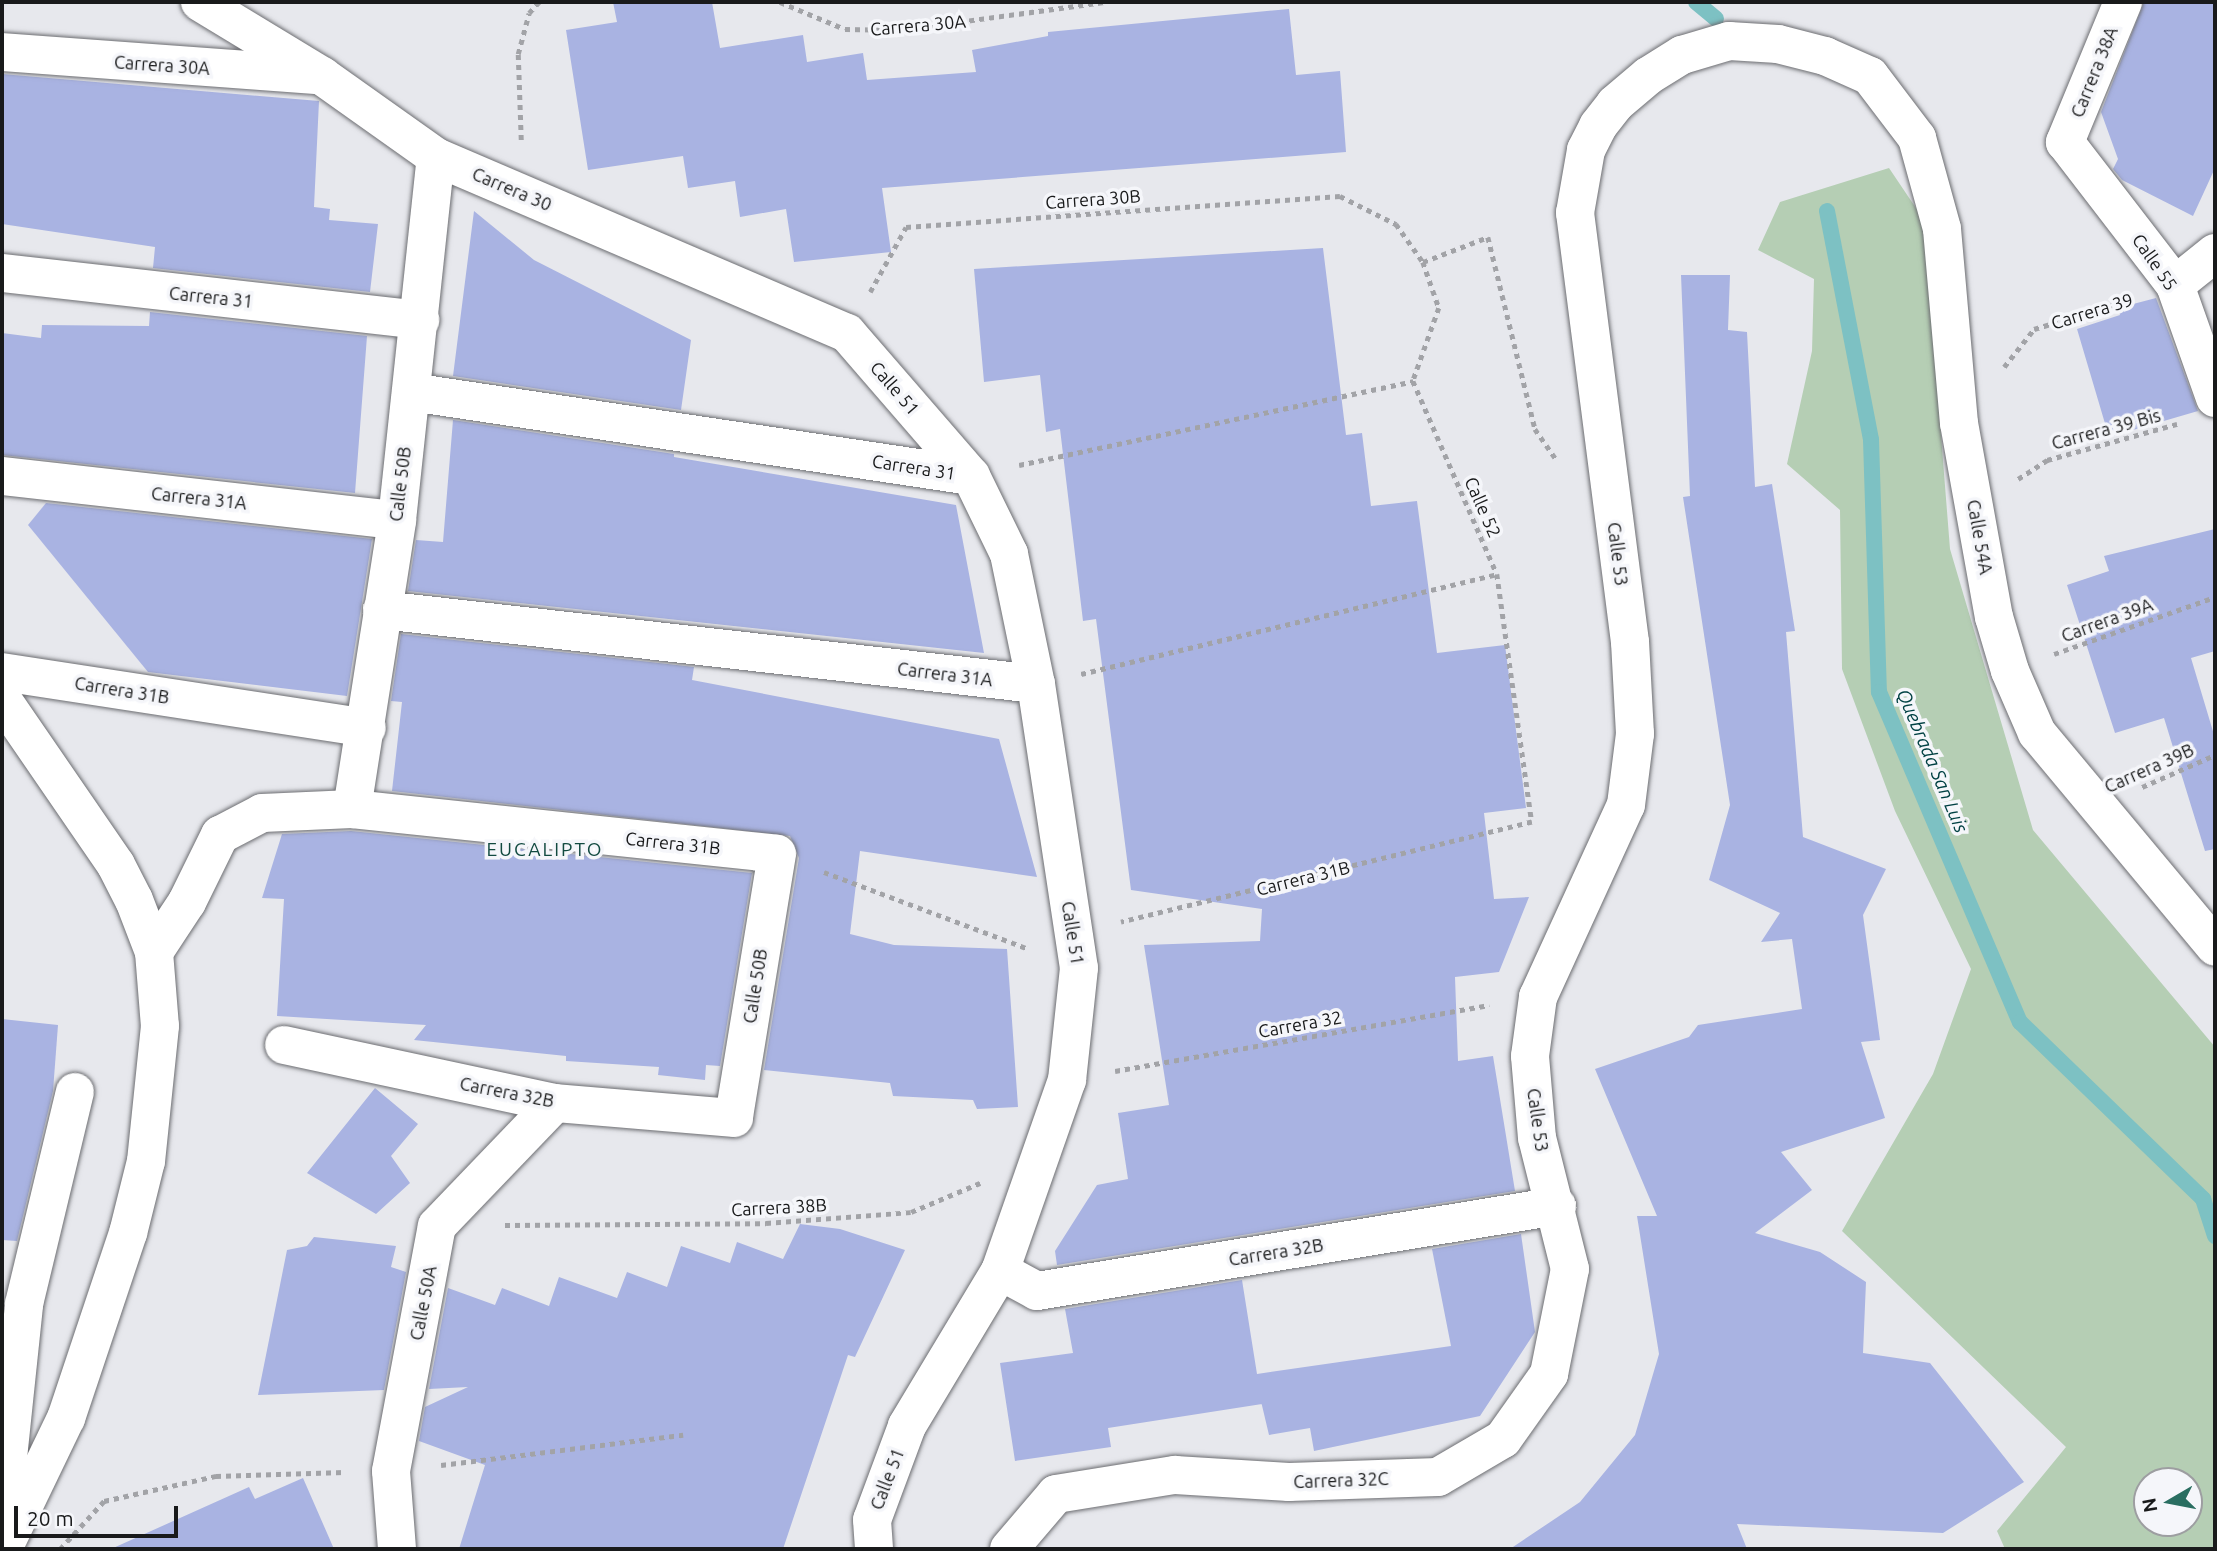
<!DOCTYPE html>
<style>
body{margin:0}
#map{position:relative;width:2217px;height:1551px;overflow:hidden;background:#e7e8ed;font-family:Ubuntu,sans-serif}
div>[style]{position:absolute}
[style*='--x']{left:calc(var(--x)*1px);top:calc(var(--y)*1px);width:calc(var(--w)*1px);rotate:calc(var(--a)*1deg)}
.green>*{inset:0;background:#b5ceb4}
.stream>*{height:16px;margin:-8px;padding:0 8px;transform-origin:8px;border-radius:8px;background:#7dc1c3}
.building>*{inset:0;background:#a9b3e2}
.path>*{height:4.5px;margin-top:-2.25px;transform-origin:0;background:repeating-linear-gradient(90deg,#a2a3a7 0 5px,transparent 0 10px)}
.roads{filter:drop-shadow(0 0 2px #6c6d71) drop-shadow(0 0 2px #6c6d71)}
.minor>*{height:38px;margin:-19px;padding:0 19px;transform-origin:19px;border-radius:19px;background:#fff}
.major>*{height:38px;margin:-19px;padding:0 19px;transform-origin:19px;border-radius:19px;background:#fff}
span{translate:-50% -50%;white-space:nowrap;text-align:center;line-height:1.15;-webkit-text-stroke:7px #f5f6fa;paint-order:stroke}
.street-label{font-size:18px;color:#191a1b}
.water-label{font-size:19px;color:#004143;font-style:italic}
.neighbourhood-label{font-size:19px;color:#124a40;letter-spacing:2px}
.frame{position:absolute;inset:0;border:4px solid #191a1b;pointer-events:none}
.north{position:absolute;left:2133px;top:1467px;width:70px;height:70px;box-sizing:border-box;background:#f5f6fa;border:2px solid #9d9ea1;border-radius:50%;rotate:260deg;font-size:19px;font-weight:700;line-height:28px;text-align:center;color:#191a1b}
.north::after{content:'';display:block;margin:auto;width:24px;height:32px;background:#2a6e61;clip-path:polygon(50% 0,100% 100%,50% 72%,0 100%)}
.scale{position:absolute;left:14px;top:1506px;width:164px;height:32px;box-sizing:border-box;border:4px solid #191a1b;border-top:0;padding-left:9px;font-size:21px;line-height:24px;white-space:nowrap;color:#191a1b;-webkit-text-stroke:5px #f5f6fa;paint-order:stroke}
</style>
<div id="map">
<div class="green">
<div style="clip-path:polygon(evenodd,1889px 168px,1924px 220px,1950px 549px,2033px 830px,2215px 1047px,2215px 1549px,2005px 1549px,1997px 1531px,2066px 1447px,1842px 1231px,1933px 1074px,1971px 969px,1895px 811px,1842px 669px,1840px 510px,1787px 464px,1812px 351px,1814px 279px,1758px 250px,1780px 202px,1889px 168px,2147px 1481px,2189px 1481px,2189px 1523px,2147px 1523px,2147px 1481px)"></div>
</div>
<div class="stream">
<div style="--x:1696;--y:2;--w:26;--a:40"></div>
<div style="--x:1827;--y:211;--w:233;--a:79.1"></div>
<div style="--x:1871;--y:440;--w:252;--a:88.2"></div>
<div style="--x:1879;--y:692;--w:359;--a:66.9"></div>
<div style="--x:2020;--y:1022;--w:255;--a:44"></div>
<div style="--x:2203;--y:1199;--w:39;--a:72"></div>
</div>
<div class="building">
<div style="clip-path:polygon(613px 2px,712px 2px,720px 48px,803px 35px,807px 62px,863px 53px,867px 80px,976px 72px,972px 50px,1048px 36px,1048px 32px,1289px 9px,1296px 75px,1340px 71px,1346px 152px,882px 188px,891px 252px,794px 262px,786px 209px,740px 217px,735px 181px,688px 188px,683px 156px,588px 170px,566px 30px,617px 22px)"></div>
<div style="clip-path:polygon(2144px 2px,2215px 2px,2215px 168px,2193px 216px,2122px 180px,2113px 169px,2118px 159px,2101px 112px)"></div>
<div style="clip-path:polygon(2px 74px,319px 101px,314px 207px,330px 209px,329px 220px,378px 224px,370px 292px,153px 268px,155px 247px,2px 224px)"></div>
<div style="clip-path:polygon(474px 211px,534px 260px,691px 340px,681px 410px,453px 376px)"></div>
<div style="clip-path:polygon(1323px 248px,1346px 435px,1362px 433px,1371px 506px,1417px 501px,1437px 653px,1505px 645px,1526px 808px,1484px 813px,1494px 899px,1529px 897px,1499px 972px,1455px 977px,1458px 1061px,1493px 1056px,1515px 1191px,1057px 1265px,1055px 1251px,1097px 1185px,1128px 1179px,1118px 1113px,1169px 1105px,1144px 945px,1260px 941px,1262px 909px,1131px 890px,1096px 619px,1083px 621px,1060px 429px,1046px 432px,1040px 375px,984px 382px,974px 269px)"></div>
<div style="clip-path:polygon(1681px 275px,1730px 275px,1728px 330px,1747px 332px,1755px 487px,1772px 484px,1795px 631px,1786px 632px,1803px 837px,1886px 869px,1863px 915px,1880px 1040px,1861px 1042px,1885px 1118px,1781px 1152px,1812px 1190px,1755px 1233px,1820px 1252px,1866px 1282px,1863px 1353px,1930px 1363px,2024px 1482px,1943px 1533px,1737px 1524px,1747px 1549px,1510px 1549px,1580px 1502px,1635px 1435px,1659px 1354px,1637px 1216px,1657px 1216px,1595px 1069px,1689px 1037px,1698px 1025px,1802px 1009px,1792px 939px,1761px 942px,1780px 913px,1709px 880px,1730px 805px,1683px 497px,1690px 496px)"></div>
<div style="clip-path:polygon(2156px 298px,2198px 411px,2109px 437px,2077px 329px,2120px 315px,2118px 308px)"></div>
<div style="clip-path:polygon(150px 312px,367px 336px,355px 493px,2px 455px,2px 333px,41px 338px,42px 325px,149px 326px)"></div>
<div style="clip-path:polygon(453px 420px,674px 454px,674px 457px,956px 505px,984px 653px,408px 591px,416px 540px,443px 542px)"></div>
<div style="clip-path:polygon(46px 503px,372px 539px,347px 696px,148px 672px,28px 525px)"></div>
<div style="clip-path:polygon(2215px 529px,2215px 651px,2191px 658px,2215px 738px,2215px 849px,2205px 851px,2164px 718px,2115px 733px,2067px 585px,2109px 571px,2104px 556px)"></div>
<div style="clip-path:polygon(401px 634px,694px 667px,692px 680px,999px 739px,1037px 877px,860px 851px,850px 934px,894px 945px,1007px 949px,1018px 1107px,977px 1109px,973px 1100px,893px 1096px,890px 1083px,764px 1070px,799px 858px,790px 836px,392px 791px,402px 702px,391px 701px)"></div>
<div style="clip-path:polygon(351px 831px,752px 873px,720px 1066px,706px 1065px,705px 1080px,658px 1075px,659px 1067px,566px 1061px,566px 1056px,414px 1040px,426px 1025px,277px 1016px,284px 899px,262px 898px,282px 834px)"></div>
<div style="clip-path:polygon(2px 1019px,58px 1025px,53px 1091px,17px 1241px,2px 1240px)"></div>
<div style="clip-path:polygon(375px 1088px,418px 1124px,391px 1156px,410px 1183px,376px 1214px,307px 1173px)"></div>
<div style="clip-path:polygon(800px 1224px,840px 1229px,905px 1250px,855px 1357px,848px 1355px,783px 1549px,459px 1549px,485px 1465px,419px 1441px,425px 1407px,468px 1387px,429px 1389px,448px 1288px,495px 1305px,502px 1288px,549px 1306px,559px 1277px,617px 1298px,627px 1272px,667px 1287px,681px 1246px,730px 1263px,737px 1242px,783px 1259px)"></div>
<div style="clip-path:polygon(1521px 1234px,1535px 1332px,1480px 1416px,1314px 1451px,1310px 1428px,1269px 1435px,1260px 1397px,1262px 1404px,1108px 1428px,1111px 1447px,1015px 1461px,1000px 1363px,1073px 1353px,1065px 1309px,1242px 1280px,1257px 1374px,1451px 1346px,1432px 1249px)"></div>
<div style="clip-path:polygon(314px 1237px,396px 1246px,391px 1267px,406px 1272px,384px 1390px,258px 1395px,287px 1250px,307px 1246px)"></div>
<div style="clip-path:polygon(303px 1478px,334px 1549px,111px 1549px,249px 1487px,255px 1499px)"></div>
</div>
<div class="path">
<div style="--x:780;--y:2;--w:70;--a:22.6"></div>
<div style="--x:845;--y:29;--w:55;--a:1"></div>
<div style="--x:900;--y:30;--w:206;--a:-7.8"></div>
<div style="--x:521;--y:140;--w:86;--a:-92"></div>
<div style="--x:518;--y:54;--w:42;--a:-75"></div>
<div style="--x:529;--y:13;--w:15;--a:-48"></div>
<div style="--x:1423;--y:262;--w:70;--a:-21"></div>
<div style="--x:1488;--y:237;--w:198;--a:76.2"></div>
<div style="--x:1535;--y:429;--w:39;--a:55"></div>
<div style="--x:870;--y:292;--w:74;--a:-61"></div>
<div style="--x:906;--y:227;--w:435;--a:-4.1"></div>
<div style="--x:1340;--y:196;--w:63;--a:26.6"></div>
<div style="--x:1396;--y:224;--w:47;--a:54.6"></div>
<div style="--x:1423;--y:262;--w:49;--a:70.8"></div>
<div style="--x:1439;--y:308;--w:77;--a:109.6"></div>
<div style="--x:1413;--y:381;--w:210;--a:66.5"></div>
<div style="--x:1497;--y:574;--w:250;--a:82"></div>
<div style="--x:1532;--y:822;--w:423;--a:166.3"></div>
<div style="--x:2004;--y:367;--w:48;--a:-51.7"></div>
<div style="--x:2034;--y:329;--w:96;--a:-16.9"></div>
<div style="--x:1019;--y:465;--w:403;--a:-12"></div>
<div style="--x:2018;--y:479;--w:35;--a:-33"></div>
<div style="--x:2047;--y:460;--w:135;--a:-15.5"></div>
<div style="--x:2054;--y:654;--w:171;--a:-19.5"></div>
<div style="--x:1081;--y:674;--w:428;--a:-13.5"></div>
<div style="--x:2142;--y:787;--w:80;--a:-23.7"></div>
<div style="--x:824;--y:872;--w:219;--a:20.6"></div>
<div style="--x:1115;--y:1071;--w:380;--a:-10"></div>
<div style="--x:505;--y:1225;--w:261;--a:-0.4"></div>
<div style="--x:766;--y:1223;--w:145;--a:-4.3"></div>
<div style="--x:911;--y:1212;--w:75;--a:-22.8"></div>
<div style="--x:441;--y:1465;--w:244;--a:-7.1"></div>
<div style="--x:60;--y:1549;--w:65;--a:-47.5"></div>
<div style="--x:104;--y:1501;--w:115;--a:-12.6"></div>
<div style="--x:216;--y:1476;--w:129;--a:-1.8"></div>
</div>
<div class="roads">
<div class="minor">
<div style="--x:200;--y:2;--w:143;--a:31.2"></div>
<div style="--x:322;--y:76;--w:140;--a:35.4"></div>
<div style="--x:436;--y:157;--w:447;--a:23.2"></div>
<div style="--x:847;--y:333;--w:189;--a:49.1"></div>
<div style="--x:971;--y:476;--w:87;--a:64"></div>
<div style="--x:1009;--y:554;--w:133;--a:78.3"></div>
<div style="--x:1036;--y:684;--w:287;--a:81.4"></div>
<div style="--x:1079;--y:968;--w:113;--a:96.1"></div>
<div style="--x:1067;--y:1080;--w:202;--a:109.3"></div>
<div style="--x:1000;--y:1271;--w:181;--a:121"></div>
<div style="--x:907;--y:1426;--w:100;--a:110.4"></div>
<div style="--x:872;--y:1520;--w:29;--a:86"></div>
<div style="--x:2123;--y:2;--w:152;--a:112.5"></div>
<div style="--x:2065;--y:142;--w:180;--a:52.4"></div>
<div style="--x:2175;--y:285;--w:120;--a:70.5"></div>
<div style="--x:2;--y:52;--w:316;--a:4.2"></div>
<div style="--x:2;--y:273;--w:421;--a:6.4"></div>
<div style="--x:2175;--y:285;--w:51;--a:-38.7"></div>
<div style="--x:411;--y:392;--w:566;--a:8.53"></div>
<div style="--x:2;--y:476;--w:397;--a:6.4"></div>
<div style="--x:382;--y:610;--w:658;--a:6.46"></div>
<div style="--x:2;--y:672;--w:369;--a:8.7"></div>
<div style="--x:352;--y:809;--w:292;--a:-81.1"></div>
<div style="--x:397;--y:520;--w:365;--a:-83.9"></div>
<div style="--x:154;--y:952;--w:60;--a:-56.6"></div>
<div style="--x:187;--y:902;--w:75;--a:-63.8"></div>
<div style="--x:220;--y:835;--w:47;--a:-27.6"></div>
<div style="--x:262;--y:813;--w:90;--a:-2.5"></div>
<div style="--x:352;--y:809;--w:427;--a:6"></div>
<div style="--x:777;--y:854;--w:267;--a:99.3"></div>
<div style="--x:734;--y:1118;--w:180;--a:-175.2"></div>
<div style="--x:555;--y:1103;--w:277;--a:-167.9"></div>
<div style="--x:1000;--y:1271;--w:42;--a:28.4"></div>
<div style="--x:1037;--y:1291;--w:527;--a:-9.28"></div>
<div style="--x:2;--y:1515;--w:212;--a:-84"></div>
<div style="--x:24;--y:1304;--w:218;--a:-76.5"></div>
<div style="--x:397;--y:1549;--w:78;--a:-94.4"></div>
<div style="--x:391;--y:1471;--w:249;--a:-79.4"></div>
<div style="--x:437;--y:1226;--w:170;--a:-46.2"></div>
<div style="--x:1009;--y:1549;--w:72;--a:-49.5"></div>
<div style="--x:1056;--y:1494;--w:121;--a:-9.1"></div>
<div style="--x:1175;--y:1475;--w:114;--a:3.5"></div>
<div style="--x:1289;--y:1482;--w:149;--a:-1.9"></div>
<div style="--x:1438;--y:1477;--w:75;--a:-30.3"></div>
<div style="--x:1503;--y:1439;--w:80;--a:-54.7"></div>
<div style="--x:1549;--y:1374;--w:107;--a:-78.7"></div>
<div style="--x:1570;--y:1269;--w:135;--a:-104.1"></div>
<div style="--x:1537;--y:1138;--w:82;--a:-94.9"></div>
<div style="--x:1530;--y:1056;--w:60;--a:-82.3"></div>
<div style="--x:1538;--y:997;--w:211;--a:-65.4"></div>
<div style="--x:1626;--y:805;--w:72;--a:-82.8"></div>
<div style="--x:1635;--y:734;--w:92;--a:-93.1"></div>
<div style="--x:1630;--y:642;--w:433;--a:-97.3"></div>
<div style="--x:1575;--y:213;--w:64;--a:-80.1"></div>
<div style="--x:1586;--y:150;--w:27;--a:-63"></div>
<div style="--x:1598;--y:126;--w:28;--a:-52"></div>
<div style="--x:1615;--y:104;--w:43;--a:-40.3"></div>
<div style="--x:1648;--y:76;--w:40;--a:-32"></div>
<div style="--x:1682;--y:55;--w:49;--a:-16.6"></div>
<div style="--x:1729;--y:41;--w:49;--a:3.5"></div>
<div style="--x:1778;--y:44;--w:49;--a:14.3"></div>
<div style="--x:1825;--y:56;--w:49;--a:24"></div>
<div style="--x:1870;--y:76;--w:78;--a:52.8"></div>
<div style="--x:1917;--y:138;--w:94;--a:74.6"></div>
<div style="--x:1942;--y:229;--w:195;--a:85"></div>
<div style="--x:1959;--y:423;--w:197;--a:79.8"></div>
<div style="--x:1994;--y:617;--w:56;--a:73.5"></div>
<div style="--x:2010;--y:671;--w:68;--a:66.5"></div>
<div style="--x:2037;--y:733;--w:278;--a:50.2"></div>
</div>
<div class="major">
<div style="--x:2;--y:699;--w:201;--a:55.5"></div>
<div style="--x:116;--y:865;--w:39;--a:63"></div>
<div style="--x:134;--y:900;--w:56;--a:69"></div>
<div style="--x:154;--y:952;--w:74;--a:85.4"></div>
<div style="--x:160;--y:1026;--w:136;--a:95.9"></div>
<div style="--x:146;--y:1161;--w:74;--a:104"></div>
<div style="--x:128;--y:1233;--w:195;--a:108.5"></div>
<div style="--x:66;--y:1418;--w:145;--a:115.7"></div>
</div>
</div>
<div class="street-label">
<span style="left:918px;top:25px;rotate:-5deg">Carrera 30A</span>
<span style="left:162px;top:65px;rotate:4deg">Carrera 30A</span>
<span style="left:2094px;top:72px;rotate:-68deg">Carrera 38A</span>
<span style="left:512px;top:189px;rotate:23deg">Carrera 30</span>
<span style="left:1093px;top:199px;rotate:-4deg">Carrera 30B</span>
<span style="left:2155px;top:262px;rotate:55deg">Calle 55</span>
<span style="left:211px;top:297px;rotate:6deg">Carrera 31</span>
<span style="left:2092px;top:311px;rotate:-17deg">Carrera 39</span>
<span style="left:895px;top:388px;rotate:49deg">Calle 51</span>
<span style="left:2106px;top:429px;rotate:-15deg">Carrera 39 Bis</span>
<span style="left:914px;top:467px;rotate:9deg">Carrera 31</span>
<span style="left:400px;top:484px;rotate:-83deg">Calle 50B</span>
<span style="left:199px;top:498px;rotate:6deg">Carrera 31A</span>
<span style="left:1483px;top:507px;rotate:66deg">Calle 52</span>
<span style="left:1980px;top:537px;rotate:80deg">Calle 54A</span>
<span style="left:1618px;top:554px;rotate:83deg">Calle 53</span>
<span style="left:2107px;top:620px;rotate:-20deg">Carrera 39A</span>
<span style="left:945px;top:674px;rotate:7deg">Carrera 31A</span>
<span style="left:122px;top:690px;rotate:9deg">Carrera 31B</span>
<span style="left:2149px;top:768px;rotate:-24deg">Carrera 39B</span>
<span style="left:673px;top:843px;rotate:6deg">Carrera 31B</span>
<span style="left:1303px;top:878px;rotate:-14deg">Carrera 31B</span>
<span style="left:1073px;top:933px;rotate:81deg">Calle 51</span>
<span style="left:755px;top:986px;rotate:-81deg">Calle 50B</span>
<span style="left:1300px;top:1024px;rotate:-10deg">Carrera 32</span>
<span style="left:507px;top:1092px;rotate:11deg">Carrera 32B</span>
<span style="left:1538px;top:1120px;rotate:82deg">Calle 53</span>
<span style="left:779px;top:1207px;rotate:-3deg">Carrera 38B</span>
<span style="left:1276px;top:1252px;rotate:-9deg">Carrera 32B</span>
<span style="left:423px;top:1303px;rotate:-79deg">Calle 50A</span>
<span style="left:887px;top:1479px;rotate:-69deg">Calle 51</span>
<span style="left:1341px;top:1480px;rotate:-2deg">Carrera 32C</span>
</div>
<div class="water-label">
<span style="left:1932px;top:761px;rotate:67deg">Quebrada San Luis</span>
</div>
<div class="neighbourhood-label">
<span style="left:545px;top:850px">EUCALIPTO</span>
</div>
<div class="frame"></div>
<div class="north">N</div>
<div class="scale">20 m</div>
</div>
